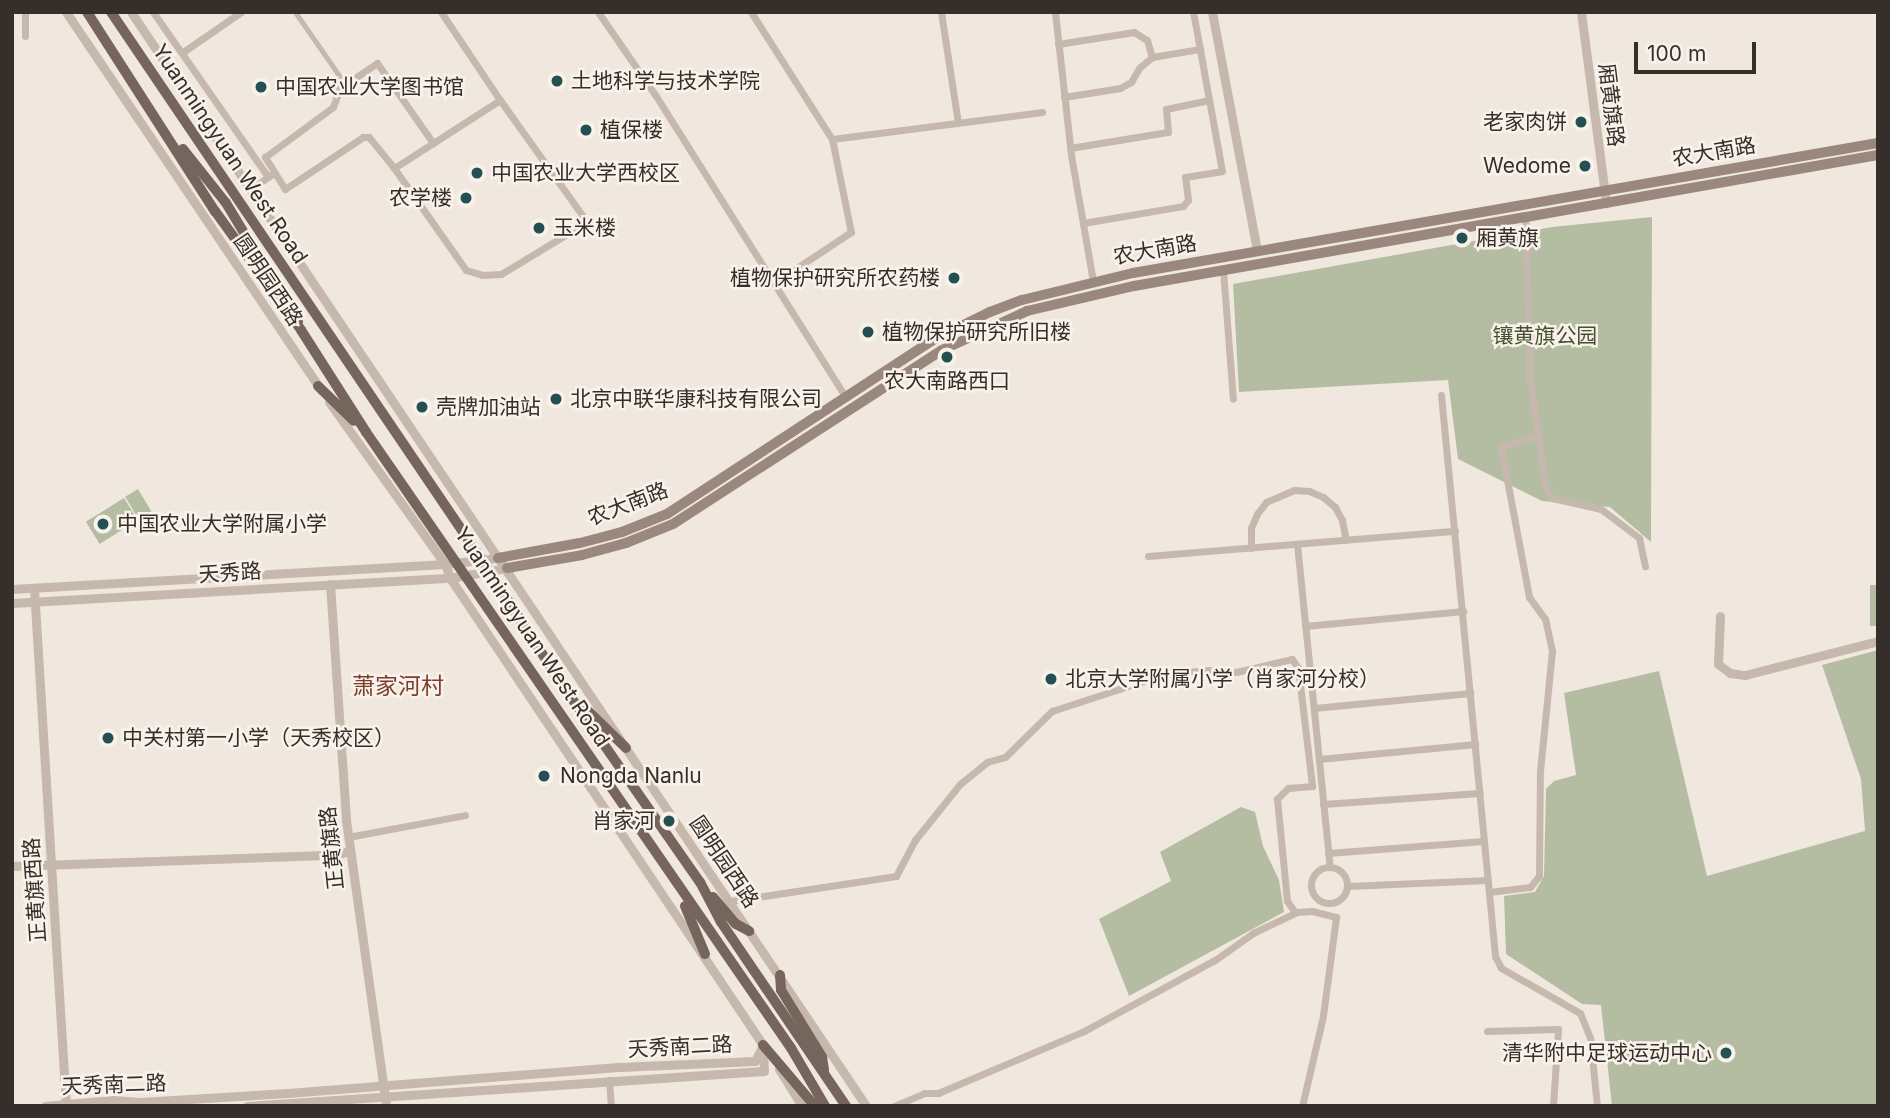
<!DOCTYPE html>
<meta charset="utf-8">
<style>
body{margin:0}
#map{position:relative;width:1890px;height:1118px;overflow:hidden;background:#f0e8df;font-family:Inter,"Noto Sans SC",sans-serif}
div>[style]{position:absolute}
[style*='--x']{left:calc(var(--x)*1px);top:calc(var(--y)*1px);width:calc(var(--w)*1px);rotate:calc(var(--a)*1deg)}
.green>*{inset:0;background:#b4bda1;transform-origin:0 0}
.pedestrian>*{height:5px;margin:-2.5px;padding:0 2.5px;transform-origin:2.5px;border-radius:2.5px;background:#c6b8ac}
.minor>*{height:7px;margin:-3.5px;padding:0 3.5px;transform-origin:3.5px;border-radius:3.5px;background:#c6b8ac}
.minor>.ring{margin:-3.5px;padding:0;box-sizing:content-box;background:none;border:7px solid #c6b8ac;border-radius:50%}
.tertiary>*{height:9px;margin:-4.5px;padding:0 4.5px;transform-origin:4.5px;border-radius:4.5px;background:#c6b8ac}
.secondary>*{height:10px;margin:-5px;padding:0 5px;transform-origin:5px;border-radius:5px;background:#9a887e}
.primary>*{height:10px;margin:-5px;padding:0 5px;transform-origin:5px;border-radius:5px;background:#76655d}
.dots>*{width:19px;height:19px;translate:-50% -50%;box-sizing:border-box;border:4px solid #f8f2eb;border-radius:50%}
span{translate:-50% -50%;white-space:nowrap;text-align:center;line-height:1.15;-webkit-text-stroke:5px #f8f2eb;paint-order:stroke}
.poi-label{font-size:21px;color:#362e2a}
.left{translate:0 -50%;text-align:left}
.right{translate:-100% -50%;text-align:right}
.street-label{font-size:21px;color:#362e2a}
.park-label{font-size:21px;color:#465131}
.neighbourhood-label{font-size:23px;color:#7b3e2d}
.frame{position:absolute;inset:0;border:14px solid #362e2a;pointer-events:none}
.scale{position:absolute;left:1634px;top:42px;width:122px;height:32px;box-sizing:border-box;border:4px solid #362e2a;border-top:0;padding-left:9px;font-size:21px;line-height:24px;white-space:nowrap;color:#362e2a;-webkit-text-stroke:5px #f8f2eb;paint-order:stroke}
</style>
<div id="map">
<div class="green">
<div style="clip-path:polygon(1652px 217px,1651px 542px,1610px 507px,1542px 501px,1458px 459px,1448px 380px,1239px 392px,1233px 284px,1552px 227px)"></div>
<div style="left:138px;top:489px;width:26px;height:15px;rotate:59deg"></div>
<div style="left:124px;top:498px;width:26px;height:45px;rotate:58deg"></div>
<div style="left:1870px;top:585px;width:8px;height:41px"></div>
<div style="clip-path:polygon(1878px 650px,1878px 1106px,1612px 1106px,1601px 1005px,1582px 1004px,1506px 954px,1504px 896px,1535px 892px,1544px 876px,1546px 789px,1554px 781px,1576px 775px,1564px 693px,1659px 671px,1707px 876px,1865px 831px,1861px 779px,1822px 665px)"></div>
<div style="clip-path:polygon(1241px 807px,1255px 812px,1263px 846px,1279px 880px,1284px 912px,1129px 996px,1099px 919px,1171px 881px,1160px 852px)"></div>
</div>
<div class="pedestrian">
<div style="--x:295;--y:12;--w:88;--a:55.2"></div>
</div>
<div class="minor">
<div style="--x:25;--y:12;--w:24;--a:90"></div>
<div style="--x:153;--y:12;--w:201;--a:55.1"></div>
<div style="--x:441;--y:12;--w:106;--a:56.2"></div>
<div style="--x:598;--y:12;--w:102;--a:55.4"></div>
<div style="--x:656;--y:96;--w:357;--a:57.8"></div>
<div style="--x:751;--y:12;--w:151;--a:57.5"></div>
<div style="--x:832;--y:139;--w:95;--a:78.5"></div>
<div style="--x:851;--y:232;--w:92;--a:146.5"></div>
<div style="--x:941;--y:12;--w:112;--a:81.3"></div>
<div style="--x:1055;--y:12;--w:144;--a:83.6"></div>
<div style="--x:1071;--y:155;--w:128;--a:80.1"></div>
<div style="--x:1058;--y:44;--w:77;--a:-9"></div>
<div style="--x:1134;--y:32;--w:15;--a:32"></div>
<div style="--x:1147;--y:40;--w:18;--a:74"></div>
<div style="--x:1152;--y:57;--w:49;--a:-9.5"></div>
<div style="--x:183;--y:52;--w:70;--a:-34.6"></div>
<div style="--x:1064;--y:97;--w:57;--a:-9.1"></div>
<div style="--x:1120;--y:88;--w:13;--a:-29"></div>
<div style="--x:1131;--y:82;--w:16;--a:-60"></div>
<div style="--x:1139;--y:68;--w:17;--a:-40"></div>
<div style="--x:832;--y:139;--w:212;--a:-7.3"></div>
<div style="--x:1070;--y:148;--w:99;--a:-9.3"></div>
<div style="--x:1168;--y:132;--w:23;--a:-95"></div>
<div style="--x:1166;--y:109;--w:44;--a:-11.8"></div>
<div style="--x:394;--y:168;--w:125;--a:54.8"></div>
<div style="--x:466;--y:270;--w:17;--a:17"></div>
<div style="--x:482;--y:275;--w:19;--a:-3"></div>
<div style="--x:501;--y:274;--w:100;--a:-31.2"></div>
<div style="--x:587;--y:222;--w:150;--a:-125.5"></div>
<div style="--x:500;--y:100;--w:126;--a:147.3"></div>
<div style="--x:394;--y:168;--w:40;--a:-129"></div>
<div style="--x:369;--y:137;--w:6;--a:180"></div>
<div style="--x:363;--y:137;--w:94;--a:146.3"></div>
<div style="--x:285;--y:189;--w:38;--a:-122"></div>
<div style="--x:265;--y:157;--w:84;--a:-36.3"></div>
<div style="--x:333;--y:107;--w:20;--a:-70"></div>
<div style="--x:340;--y:88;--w:45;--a:-34"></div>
<div style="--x:377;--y:63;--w:98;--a:55"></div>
<div style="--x:251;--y:189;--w:24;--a:-35"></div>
<div style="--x:1083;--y:223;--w:101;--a:-9.6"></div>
<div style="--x:1183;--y:206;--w:8;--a:-50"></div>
<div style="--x:1188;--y:200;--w:23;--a:-97"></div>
<div style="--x:1185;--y:177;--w:37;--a:-9"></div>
<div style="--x:1222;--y:171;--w:162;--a:-100.3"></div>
<div style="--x:1223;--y:270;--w:129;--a:85.6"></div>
<div style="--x:1441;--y:395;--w:564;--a:84.5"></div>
<div style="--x:1495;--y:956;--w:13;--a:63"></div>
<div style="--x:1501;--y:968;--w:91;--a:29.7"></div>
<div style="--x:1580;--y:1013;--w:27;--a:68"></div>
<div style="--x:1590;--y:1038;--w:68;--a:84.1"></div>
<div style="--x:1538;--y:435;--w:51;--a:82.2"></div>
<div style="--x:1545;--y:486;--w:14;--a:60"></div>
<div style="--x:1552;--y:498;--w:50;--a:12.7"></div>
<div style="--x:1601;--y:509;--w:48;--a:37.3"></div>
<div style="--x:1639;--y:538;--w:29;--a:78"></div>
<div style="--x:1297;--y:544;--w:325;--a:84.2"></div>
<div style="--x:1251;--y:548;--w:20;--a:-90"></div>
<div style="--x:1251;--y:528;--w:15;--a:-67"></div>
<div style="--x:1257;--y:514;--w:15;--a:-53"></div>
<div style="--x:1266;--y:502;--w:30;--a:-23"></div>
<div style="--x:1294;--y:490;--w:15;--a:4"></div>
<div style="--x:1309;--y:491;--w:15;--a:23"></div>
<div style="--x:1323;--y:497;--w:16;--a:40"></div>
<div style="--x:1335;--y:507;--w:15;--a:62"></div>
<div style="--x:1342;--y:520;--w:20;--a:79"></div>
<div style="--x:1148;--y:556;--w:308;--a:-4.7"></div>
<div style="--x:1305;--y:626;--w:159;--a:-5.4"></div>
<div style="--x:1314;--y:708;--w:157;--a:-5.5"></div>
<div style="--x:1319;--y:759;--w:157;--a:-5.5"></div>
<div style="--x:1323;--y:804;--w:157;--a:-4"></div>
<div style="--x:348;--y:837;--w:119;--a:-10.6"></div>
<div style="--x:1328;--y:853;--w:156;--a:-4.4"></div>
<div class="ring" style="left:1311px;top:867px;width:29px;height:29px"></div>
<div style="--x:1348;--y:886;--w:140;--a:-2.5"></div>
<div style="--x:1489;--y:892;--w:41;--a:-7"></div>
<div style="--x:1530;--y:887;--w:14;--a:-51"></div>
<div style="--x:1539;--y:876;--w:105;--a:-89.5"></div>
<div style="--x:1540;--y:771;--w:121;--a:-84.3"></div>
<div style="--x:1552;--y:651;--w:33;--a:-102"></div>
<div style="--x:1545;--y:619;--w:27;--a:-126"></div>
<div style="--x:1529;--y:597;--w:153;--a:-100.6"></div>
<div style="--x:1501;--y:447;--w:39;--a:-18"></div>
<div style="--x:1538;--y:435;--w:55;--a:-98.4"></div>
<div style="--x:1530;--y:381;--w:164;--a:-91.7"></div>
<div style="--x:731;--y:901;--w:167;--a:-8.6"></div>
<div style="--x:896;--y:876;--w:41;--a:-62.2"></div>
<div style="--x:915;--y:840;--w:72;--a:-51.2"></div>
<div style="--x:960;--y:784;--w:35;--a:-39"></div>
<div style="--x:987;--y:762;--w:19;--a:-16"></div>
<div style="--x:1005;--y:757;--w:66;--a:-44.4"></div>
<div style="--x:1052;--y:711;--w:119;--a:-18.1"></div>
<div style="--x:1165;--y:674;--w:44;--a:-5.2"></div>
<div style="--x:1209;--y:670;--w:27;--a:4"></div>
<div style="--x:1236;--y:672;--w:57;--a:-13.1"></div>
<div style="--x:1292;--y:659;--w:11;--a:56"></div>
<div style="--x:1298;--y:668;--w:119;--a:83.2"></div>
<div style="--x:1312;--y:786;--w:24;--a:175"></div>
<div style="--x:1288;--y:788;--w:16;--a:135"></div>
<div style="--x:1277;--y:799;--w:102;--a:84.4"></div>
<div style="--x:1287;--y:901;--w:14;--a:54"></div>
<div style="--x:1487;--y:1031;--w:71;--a:-1.6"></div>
<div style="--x:1558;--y:1029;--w:77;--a:93.7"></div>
<div style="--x:609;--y:1080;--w:26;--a:86"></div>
<div style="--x:894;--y:1106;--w:33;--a:-23"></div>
<div style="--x:924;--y:1093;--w:14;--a:0"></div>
<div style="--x:938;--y:1093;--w:159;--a:-23"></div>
<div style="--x:1084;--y:1031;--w:149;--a:-28.5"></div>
<div style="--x:1215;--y:960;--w:47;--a:-35.4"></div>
<div style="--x:1253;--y:933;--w:49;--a:-25.5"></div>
<div style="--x:1297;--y:912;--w:15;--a:-4"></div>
<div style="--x:1312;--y:911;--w:25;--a:14"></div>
<div style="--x:1336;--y:917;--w:100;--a:97.5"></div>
<div style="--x:1323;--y:1016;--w:92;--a:103.1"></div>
</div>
<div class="tertiary">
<div style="--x:66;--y:12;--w:456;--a:56"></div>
<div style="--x:131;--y:12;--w:1318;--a:56.1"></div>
<div style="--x:1212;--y:12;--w:243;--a:79.3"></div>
<div style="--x:1581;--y:12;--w:193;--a:82.5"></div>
<div style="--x:329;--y:402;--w:199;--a:54.4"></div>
<div style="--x:445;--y:564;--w:15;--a:70"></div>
<div style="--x:450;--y:578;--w:566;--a:56.17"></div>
<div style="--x:330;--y:584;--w:237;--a:86.1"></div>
<div style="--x:346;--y:820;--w:289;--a:82"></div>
<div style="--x:12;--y:589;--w:434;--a:-3.3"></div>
<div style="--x:445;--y:564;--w:53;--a:-6.5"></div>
<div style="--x:34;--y:589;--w:518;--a:86.46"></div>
<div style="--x:12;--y:603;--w:439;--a:-3.3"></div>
<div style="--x:450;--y:578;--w:58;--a:-10"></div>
<div style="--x:1720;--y:616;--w:48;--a:92.4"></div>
<div style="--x:1718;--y:664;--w:15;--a:37"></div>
<div style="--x:1730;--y:673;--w:15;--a:8"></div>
<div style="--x:1745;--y:675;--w:137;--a:-14.3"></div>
<div style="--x:12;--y:866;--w:321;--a:-2"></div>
<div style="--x:333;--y:855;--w:17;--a:-13"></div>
<div style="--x:779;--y:1069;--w:44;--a:58.1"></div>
<div style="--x:45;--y:1106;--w:68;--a:-5"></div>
<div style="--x:113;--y:1100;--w:27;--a:4"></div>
<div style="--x:140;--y:1102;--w:148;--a:-3.5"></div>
<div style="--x:288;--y:1093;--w:334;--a:-4.5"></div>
<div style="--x:621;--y:1067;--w:134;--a:-2.6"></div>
<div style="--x:755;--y:1061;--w:18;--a:-63"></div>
<div style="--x:247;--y:1106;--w:518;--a:-3.87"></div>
<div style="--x:764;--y:1071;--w:22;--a:-93"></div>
</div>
<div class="secondary">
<div style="--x:498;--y:558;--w:83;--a:-10.4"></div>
<div style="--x:580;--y:543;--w:43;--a:-14.7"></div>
<div style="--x:622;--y:532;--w:48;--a:-21.8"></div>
<div style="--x:667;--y:514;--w:316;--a:-33.2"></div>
<div style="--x:931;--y:341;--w:66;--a:-26.2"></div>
<div style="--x:990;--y:312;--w:34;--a:-21"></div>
<div style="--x:1022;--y:300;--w:114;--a:-13.7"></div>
<div style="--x:1133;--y:273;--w:756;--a:-9.9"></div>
<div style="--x:507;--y:568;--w:76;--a:-9.8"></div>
<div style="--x:582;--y:555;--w:46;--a:-15.3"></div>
<div style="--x:626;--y:543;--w:51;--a:-22"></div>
<div style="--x:673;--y:524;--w:320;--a:-32.9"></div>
<div style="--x:942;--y:350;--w:94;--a:-24.6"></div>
<div style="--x:1027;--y:311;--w:110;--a:-13.2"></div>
<div style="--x:1134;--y:286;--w:755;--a:-9.99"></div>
</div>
<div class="primary">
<div style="--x:87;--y:12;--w:237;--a:57.3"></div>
<div style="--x:215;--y:211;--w:147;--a:54.1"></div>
<div style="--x:301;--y:330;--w:121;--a:57.5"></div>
<div style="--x:366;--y:432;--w:748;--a:55.4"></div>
<div style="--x:791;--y:1048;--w:67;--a:59.6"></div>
<div style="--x:111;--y:12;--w:662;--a:55.9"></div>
<div style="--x:482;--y:560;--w:146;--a:57.3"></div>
<div style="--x:561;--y:683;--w:243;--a:55.1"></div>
<div style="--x:700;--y:882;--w:45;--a:62.3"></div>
<div style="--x:721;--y:922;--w:222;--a:55.8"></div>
<div style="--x:183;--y:149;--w:69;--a:51.5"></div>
<div style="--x:226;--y:203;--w:139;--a:58.8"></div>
<div style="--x:318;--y:386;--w:50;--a:44.2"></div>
<div style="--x:583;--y:706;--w:60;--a:44.3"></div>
<div style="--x:713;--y:897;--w:35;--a:50"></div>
<div style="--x:736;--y:924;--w:15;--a:28"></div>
<div style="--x:685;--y:906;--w:52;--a:67.4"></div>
<div style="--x:780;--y:975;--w:15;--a:86"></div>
<div style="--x:781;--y:990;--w:79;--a:58.5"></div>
<div style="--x:822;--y:1057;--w:13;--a:81"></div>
<div style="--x:763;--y:1045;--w:80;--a:49.6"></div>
</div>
<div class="dots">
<div style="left:557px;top:81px;background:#255052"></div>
<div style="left:261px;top:87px;background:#255052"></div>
<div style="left:1581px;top:122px;background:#255052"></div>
<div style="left:586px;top:130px;background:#255052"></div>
<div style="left:1585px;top:166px;background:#255052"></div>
<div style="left:477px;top:173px;background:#255052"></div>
<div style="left:466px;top:198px;background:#255052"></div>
<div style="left:539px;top:228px;background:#255052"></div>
<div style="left:1462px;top:238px;background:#255052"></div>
<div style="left:954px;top:278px;background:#255052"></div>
<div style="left:868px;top:332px;background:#255052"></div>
<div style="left:947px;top:357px;background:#255052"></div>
<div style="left:556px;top:399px;background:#255052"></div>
<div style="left:422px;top:407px;background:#255052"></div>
<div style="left:103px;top:524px;background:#255052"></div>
<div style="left:1051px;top:679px;background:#255052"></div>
<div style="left:108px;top:738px;background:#255052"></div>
<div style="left:544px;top:776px;background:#255052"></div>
<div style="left:669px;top:821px;background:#255052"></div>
<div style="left:1726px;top:1053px;background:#255052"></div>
</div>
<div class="poi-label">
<span class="left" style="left:571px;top:81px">土地科学与技术学院</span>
<span class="left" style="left:275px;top:87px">中国农业大学图书馆</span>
<span class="right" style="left:1567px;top:122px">老家肉饼</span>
<span class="left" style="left:600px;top:130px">植保楼</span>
<span class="right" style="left:1571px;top:166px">Wedome</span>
<span class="left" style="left:491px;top:173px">中国农业大学西校区</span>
<span class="right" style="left:452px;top:198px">农学楼</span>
<span class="left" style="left:553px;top:228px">玉米楼</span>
<span class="left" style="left:1476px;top:238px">厢黄旗</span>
<span class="right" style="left:940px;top:278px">植物保护研究所农药楼</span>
<span class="left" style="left:882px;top:332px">植物保护研究所旧楼</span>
<span style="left:947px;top:381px">农大南路西口</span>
<span class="left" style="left:570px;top:399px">北京中联华康科技有限公司</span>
<span class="left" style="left:436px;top:407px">壳牌加油站</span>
<span class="left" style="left:117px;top:524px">中国农业大学附属小学</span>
<span class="left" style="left:1065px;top:679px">北京大学附属小学（肖家河分校）</span>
<span class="left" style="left:122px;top:738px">中关村第一小学（天秀校区）</span>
<span class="left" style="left:560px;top:776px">Nongda Nanlu</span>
<span class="right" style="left:655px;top:821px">肖家河</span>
<span class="right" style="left:1712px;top:1053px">清华附中足球运动中心</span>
</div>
<div class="street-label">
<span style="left:1611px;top:105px;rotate:83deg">厢黄旗路</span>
<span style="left:1714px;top:152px;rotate:-10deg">农大南路</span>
<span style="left:230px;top:154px;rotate:56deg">Yuanmingyuan West Road</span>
<span style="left:1155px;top:250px;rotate:-10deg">农大南路</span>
<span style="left:268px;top:280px;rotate:56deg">圆明园西路</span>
<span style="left:628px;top:504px;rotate:-21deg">农大南路</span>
<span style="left:230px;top:573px;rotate:-4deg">天秀路</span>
<span style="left:532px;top:637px;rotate:56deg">Yuanmingyuan West Road</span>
<span style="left:332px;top:848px;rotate:-96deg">正黄旗路</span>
<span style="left:724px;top:862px;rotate:56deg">圆明园西路</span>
<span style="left:35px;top:890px;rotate:-94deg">正黄旗西路</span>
<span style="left:680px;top:1047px;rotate:-3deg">天秀南二路</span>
<span style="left:114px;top:1085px;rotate:-2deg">天秀南二路</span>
</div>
<div class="park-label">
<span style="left:1545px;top:336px">镶黄旗公园</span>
</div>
<div class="neighbourhood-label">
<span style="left:398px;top:686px">萧家河村</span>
</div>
<div class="frame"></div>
<div class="scale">100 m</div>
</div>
